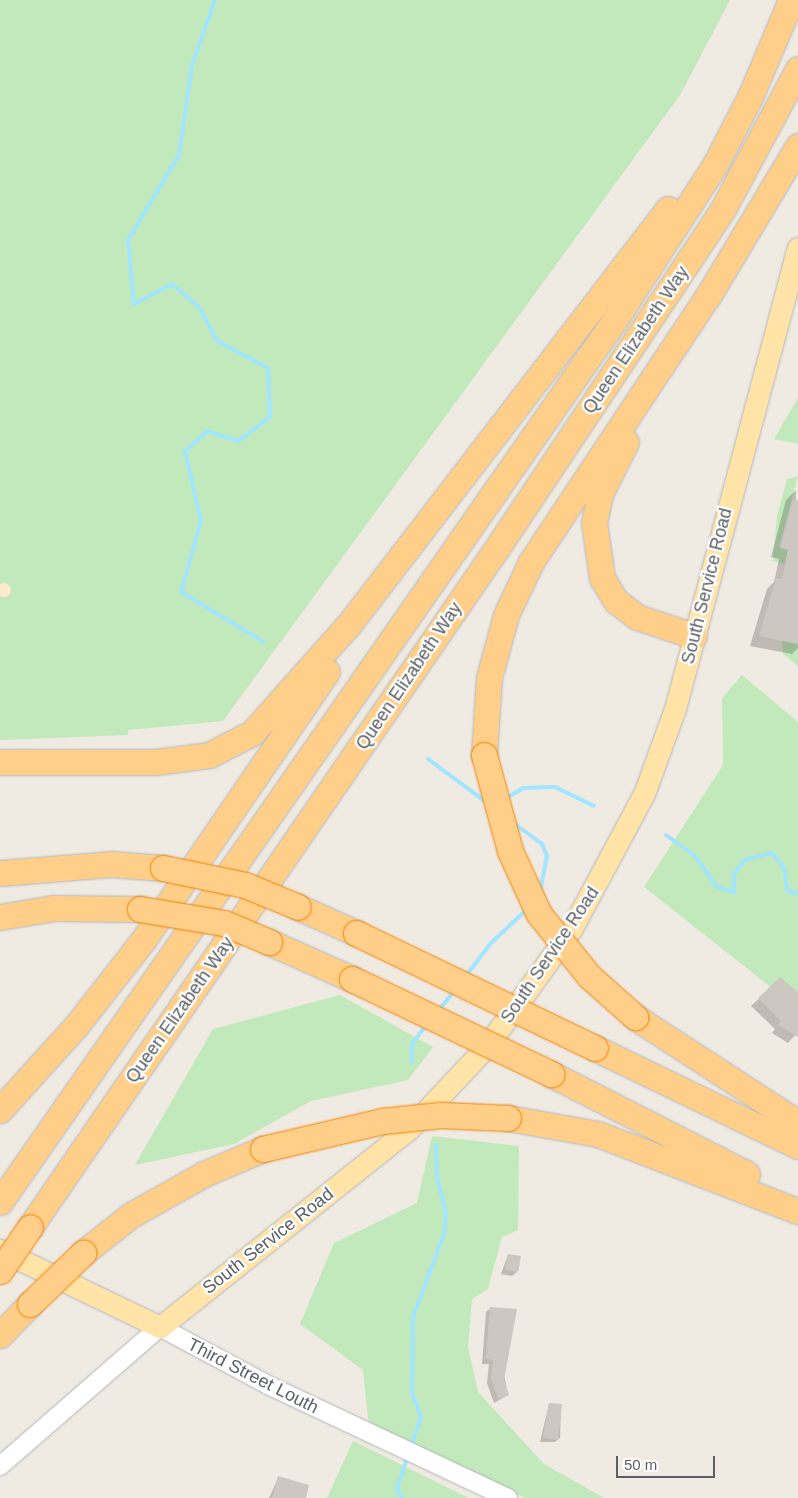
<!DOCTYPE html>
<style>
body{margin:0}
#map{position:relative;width:798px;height:1498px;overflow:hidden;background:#efeae2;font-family:Arial,sans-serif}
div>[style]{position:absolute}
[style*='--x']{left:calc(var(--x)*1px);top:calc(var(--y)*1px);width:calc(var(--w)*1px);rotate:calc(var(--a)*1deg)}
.green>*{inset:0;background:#c2e9bb}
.sand>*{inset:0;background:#feebce}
.round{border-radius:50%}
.shadow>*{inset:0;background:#0003}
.stream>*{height:4px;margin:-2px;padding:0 2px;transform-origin:2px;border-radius:2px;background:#a2e5ff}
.building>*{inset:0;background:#ccc7c1;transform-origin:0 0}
.roads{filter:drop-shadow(0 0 1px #b3b7bb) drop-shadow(0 0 1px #b3b7bb)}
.minor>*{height:18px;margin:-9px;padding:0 9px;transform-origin:9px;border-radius:9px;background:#fff}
.major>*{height:21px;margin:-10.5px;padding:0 10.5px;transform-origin:10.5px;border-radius:10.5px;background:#ffe3a7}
.highway>*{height:25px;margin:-12.5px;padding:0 12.5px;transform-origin:12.5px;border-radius:12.5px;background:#ffcf89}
.bridges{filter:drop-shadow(0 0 1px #f18000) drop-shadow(0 0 1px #f18000)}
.highway-bridge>*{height:25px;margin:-12.5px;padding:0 12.5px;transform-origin:12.5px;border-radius:12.5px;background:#ffcf89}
span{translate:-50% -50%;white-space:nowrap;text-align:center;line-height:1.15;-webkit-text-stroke:4.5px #fff;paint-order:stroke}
.street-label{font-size:18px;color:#5a6064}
.scale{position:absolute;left:616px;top:1456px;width:99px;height:22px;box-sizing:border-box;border:2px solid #5a6064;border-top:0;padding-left:6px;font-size:15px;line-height:18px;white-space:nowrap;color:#5a6064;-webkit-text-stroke:4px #fff;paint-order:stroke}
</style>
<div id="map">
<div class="green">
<div style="clip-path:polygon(0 0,730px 0,680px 95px,223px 721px,128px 730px,128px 735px,0 740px)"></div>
<div style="clip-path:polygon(798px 398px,798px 444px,774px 439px)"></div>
<div style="clip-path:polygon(798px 476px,779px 547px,788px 550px,785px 564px,773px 561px,777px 516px,787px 479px)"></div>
<div style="clip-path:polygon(782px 641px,798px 644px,798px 666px,783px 654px)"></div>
<div style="clip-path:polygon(742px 675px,798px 722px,798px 1018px,777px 992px,644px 887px,723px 765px,722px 698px)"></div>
<div style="clip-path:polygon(340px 995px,433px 1047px,408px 1080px,311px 1101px,234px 1144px,135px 1165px,213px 1029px)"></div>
<div style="clip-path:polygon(432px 1136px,519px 1146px,518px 1230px,502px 1237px,488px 1289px,472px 1299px,468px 1347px,478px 1392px,544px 1464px,604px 1498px,525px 1498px,369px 1427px,363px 1370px,300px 1324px,334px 1243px,417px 1203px)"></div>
<div style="clip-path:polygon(353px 1441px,469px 1498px,327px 1498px)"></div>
</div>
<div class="sand">
<div class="round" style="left:-3px;top:583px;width:14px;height:14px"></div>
</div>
<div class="shadow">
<div style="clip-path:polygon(796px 490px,798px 648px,792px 654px,750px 646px,767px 589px,774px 582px,779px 559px,771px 557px,786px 500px)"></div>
<div style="clip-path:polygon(780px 979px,798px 997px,798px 1032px,788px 1043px,772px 1033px,775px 1029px,751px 1006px)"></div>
<div style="clip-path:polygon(508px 1255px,517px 1272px,512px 1276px,501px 1274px)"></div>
<div style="clip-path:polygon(491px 1308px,508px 1395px,494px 1403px,487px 1383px,489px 1364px,482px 1364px,486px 1312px)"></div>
<div style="clip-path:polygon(549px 1404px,561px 1405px,560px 1438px,555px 1442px,540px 1442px)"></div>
<div style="clip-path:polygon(278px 1478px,305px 1498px,269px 1498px)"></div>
</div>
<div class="stream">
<div style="--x:215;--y:0;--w:69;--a:109.5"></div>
<div style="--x:192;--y:65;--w:91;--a:98.2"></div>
<div style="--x:179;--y:155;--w:99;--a:121"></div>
<div style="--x:128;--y:240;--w:64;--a:84.6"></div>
<div style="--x:134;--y:304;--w:43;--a:-27.8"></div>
<div style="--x:172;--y:284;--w:35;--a:40"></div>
<div style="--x:199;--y:307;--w:38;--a:62"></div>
<div style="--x:217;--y:341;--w:58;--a:27.9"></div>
<div style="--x:268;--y:368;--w:49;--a:87.7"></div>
<div style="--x:270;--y:417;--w:40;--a:143"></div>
<div style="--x:238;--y:441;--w:32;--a:-162"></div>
<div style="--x:208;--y:431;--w:30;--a:139"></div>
<div style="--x:185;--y:451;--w:72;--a:77.1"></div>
<div style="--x:201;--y:521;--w:74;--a:105.7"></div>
<div style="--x:181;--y:592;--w:97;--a:31.1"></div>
<div style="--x:428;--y:759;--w:72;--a:36.6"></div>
<div style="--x:506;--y:798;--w:20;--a:-30"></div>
<div style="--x:523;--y:788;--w:32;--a:-2"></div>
<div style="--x:555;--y:787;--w:43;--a:26"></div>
<div style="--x:512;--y:822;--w:37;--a:36"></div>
<div style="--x:542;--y:844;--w:13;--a:67"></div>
<div style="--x:547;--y:856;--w:37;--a:101"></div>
<div style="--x:666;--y:835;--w:37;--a:36"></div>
<div style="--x:696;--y:857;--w:37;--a:55"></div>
<div style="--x:717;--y:887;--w:18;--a:16"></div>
<div style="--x:734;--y:892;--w:18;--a:-90"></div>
<div style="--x:734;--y:874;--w:17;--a:-54"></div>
<div style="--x:744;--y:860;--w:29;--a:-14"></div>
<div style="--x:772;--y:853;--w:19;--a:51"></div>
<div style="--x:784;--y:868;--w:22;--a:82"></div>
<div style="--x:787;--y:890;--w:12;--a:20"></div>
<div style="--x:466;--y:976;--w:39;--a:-53"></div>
<div style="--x:489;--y:945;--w:51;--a:-43.4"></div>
<div style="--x:438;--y:1011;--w:28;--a:-51"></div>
<div style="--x:412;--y:1062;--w:18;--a:-90"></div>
<div style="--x:412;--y:1044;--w:25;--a:-53"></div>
<div style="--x:411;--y:1447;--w:32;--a:-72"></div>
<div style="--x:421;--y:1417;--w:27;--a:-110"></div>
<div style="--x:412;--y:1392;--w:75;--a:-89.2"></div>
<div style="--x:413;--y:1317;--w:89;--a:-69.5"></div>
<div style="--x:444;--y:1234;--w:22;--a:-85"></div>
<div style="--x:446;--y:1212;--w:35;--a:-105"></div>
<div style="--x:437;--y:1178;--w:33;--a:-92"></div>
<div style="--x:402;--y:1498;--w:10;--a:-119"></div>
<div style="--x:397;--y:1489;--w:35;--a:-72"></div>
</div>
<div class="building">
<div style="clip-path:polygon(793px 500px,798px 500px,798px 644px,759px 636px,776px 578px,782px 579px,788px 549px,780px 548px)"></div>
<div style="clip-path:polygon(780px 977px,798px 992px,798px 1037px,778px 1025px,781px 1021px,758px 998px)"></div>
<div style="left:508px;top:1254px;width:13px;height:16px;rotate:9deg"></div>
<div style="clip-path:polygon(490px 1307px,517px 1309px,504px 1380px,509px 1395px,498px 1399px,491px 1378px,493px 1360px,486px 1359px)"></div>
<div style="clip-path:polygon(549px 1403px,562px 1404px,558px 1440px,543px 1438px)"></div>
<div style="clip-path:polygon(278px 1476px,309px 1485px,306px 1498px,272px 1498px)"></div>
</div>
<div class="roads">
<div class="minor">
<div style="--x:0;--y:1466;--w:212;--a:-41"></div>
<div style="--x:160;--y:1327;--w:125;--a:28.2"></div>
<div style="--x:270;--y:1386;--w:263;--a:25.2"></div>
</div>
<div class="major">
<div style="--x:0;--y:1250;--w:178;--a:25.7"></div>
<div style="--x:160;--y:1327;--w:317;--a:-38.5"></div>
<div style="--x:408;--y:1130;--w:115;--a:-46.8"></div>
<div style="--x:487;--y:1046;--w:145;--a:-54.2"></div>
<div style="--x:572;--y:928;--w:152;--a:-61.8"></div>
<div style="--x:644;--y:794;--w:90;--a:-70"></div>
<div style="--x:675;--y:709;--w:477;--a:-75.1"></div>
</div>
<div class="highway">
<div style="--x:626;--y:442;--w:58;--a:116.6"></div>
<div style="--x:600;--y:494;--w:29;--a:102"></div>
<div style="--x:594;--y:522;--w:57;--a:81.9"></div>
<div style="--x:602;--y:578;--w:27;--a:59"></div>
<div style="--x:616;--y:601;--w:26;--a:37"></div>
<div style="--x:637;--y:617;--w:60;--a:18.4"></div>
<div style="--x:484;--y:755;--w:77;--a:-86.3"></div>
<div style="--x:489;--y:678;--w:65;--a:-74.9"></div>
<div style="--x:506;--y:615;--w:59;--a:-64.7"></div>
<div style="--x:531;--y:562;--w:320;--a:-56.4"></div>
<div style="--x:708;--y:296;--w:175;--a:-59"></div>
<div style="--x:0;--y:762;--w:155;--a:0"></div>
<div style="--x:155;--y:762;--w:54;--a:-7.4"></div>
<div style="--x:209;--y:755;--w:48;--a:-27.1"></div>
<div style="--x:252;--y:733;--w:147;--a:-48.3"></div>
<div style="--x:350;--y:623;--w:522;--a:-52.47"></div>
<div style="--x:0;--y:873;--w:111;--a:-4.6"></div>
<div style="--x:111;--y:864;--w:52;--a:4.4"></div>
<div style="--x:298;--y:907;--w:64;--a:24.1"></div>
<div style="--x:0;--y:917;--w:55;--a:-9.5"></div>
<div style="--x:54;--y:908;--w:86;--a:0.7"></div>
<div style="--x:269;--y:942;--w:91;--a:24"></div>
<div style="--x:635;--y:1017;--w:194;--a:33"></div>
<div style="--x:595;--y:1048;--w:225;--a:25.8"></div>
<div style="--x:551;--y:1074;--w:220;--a:27"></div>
<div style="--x:0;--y:1110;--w:113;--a:-47.9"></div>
<div style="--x:76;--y:1026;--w:110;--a:-52"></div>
<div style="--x:144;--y:939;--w:324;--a:-55.6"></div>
<div style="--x:508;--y:1118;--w:91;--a:10.1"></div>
<div style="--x:598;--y:1134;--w:214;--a:21.1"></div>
<div style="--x:0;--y:1202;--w:1074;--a:-55.13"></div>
<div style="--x:614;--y:321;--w:186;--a:-57.1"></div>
<div style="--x:715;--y:165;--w:76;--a:-62.8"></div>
<div style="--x:750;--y:97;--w:105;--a:-67.1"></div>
<div style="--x:30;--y:1227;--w:828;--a:-55.48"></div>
<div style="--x:499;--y:545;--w:404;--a:-56.3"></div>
<div style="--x:723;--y:209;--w:159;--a:-61.8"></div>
<div style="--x:83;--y:1253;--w:61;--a:-38.4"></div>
<div style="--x:131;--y:1215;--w:84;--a:-29.3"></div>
<div style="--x:204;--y:1174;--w:64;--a:-23"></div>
<div style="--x:0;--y:1335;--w:43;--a:-45.9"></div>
</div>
</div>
<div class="bridges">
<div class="highway-bridge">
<div style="--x:484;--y:755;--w:99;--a:74.8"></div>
<div style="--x:510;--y:851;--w:69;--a:65.3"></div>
<div style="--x:539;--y:914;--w:80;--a:51.1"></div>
<div style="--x:589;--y:976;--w:62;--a:41.7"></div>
<div style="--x:163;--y:868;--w:84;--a:11.7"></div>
<div style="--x:245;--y:885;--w:57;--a:22.5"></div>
<div style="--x:140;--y:909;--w:85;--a:9.5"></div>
<div style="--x:224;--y:923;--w:49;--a:22.9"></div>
<div style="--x:356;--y:933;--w:265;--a:25.7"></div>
<div style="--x:352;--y:979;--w:221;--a:25.5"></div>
<div style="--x:263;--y:1149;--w:122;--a:-13.2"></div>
<div style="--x:382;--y:1121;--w:59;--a:-5.8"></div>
<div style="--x:441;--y:1115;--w:67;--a:2.6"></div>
<div style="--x:0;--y:1271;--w:53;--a:-55.7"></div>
<div style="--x:30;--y:1304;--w:74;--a:-43.9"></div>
</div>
</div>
<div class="street-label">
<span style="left:636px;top:340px;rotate:-56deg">Queen Elizabeth Way</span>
<span style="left:707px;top:586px;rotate:-76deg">South Service Road</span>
<span style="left:409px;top:676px;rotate:-56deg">Queen Elizabeth Way</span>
<span style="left:550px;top:955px;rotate:-56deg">South Service Road</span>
<span style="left:180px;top:1010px;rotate:-55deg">Queen Elizabeth Way</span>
<span style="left:268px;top:1241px;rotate:-38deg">South Service Road</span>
<span style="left:253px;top:1376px;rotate:27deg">Third Street Louth</span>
</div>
<div class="scale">50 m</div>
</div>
